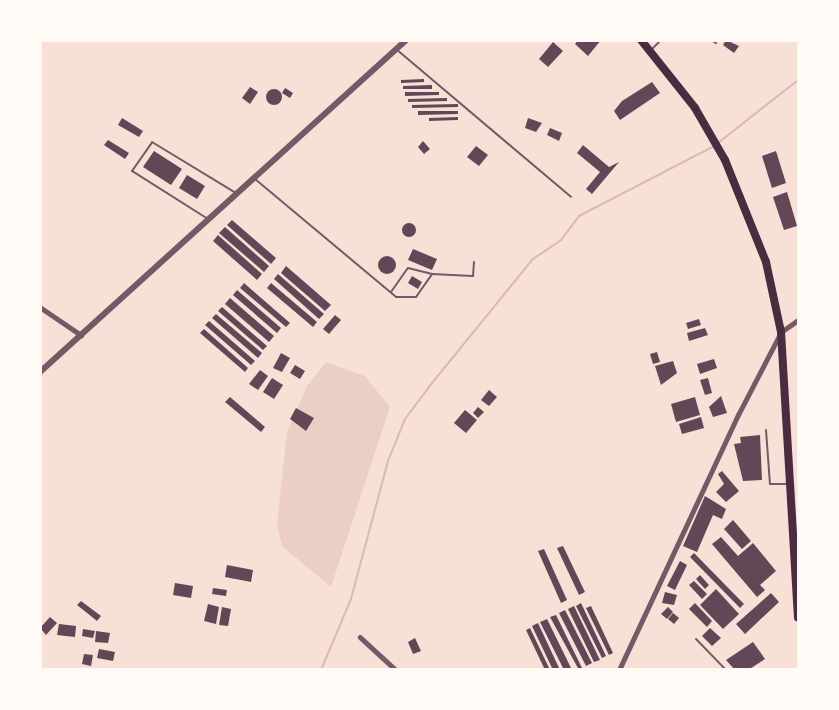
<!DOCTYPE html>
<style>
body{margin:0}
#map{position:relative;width:839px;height:710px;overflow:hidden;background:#f7e1d7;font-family:Signika,sans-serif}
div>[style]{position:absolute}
.green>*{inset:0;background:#ebcfc5}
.stream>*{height:2px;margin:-1px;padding:0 1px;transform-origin:1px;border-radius:1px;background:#dcb8b0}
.building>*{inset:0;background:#644757}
.round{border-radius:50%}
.service>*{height:2px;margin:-1px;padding:0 1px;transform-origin:1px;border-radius:1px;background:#755966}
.minor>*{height:4.5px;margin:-2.25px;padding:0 2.25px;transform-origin:2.25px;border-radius:2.25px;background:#755966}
.tertiary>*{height:6px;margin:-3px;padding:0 3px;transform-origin:3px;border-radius:3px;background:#755966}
.trunk>*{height:8px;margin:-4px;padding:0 4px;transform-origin:4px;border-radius:4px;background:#4a2c40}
span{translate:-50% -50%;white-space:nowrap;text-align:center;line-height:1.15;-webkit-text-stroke:6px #fffaf5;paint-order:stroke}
.frame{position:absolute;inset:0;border:42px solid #fffaf5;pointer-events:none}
</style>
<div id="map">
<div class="green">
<i style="clip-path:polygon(326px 362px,365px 376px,390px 407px,331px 587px,282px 546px,277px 524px,287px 432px,307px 386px)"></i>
</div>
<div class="stream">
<i style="left:718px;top:143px;width:102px;rotate:-38.2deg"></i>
<i style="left:321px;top:670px;width:77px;rotate:-67.1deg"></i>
<i style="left:351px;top:599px;width:143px;rotate:-75deg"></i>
<i style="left:388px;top:461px;width:45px;rotate:-68deg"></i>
<i style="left:405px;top:419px;width:39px;rotate:-53deg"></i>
<i style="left:428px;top:388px;width:166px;rotate:-50.9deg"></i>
<i style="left:533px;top:259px;width:34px;rotate:-34deg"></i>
<i style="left:561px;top:240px;width:30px;rotate:-53deg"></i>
<i style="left:579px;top:216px;width:152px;rotate:-27.4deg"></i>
</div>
<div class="building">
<i style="clip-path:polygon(578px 40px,601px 40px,588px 56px,575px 44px)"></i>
<i style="clip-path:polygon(726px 40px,739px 46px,734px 53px,723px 45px)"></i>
<i style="clip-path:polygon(553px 42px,563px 51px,548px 67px,539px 59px)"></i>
<i style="clip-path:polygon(424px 79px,424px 82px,401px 83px,401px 80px)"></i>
<i style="clip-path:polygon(652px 82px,660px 93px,620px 120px,614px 111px,622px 101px)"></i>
<i style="clip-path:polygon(432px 85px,432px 89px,403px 89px,403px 86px)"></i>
<i style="clip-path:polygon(250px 87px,258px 92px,250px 104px,242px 98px)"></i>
<i style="clip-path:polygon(285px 88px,293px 93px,290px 98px,282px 93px)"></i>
<i class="round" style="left:266px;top:89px;width:16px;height:16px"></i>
<i style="clip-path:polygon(405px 92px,439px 92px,439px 95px,405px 96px)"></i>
<i style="clip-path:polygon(447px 98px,447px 101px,408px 102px,408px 99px)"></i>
<i style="clip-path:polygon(458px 104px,458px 107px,412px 108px,412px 105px)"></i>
<i style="clip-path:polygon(418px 111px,458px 111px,458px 114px,418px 115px)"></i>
<i style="clip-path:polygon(458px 117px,458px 120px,429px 121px,429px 118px)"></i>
<i style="clip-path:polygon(122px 118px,143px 131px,139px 137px,118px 125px)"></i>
<i style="clip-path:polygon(528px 118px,542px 123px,536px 132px,525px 128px)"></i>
<i style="clip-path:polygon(550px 128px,562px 133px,559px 141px,547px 135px)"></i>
<i style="clip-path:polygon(108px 140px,129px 153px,125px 159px,104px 145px)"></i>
<i style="clip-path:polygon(423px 141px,430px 149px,424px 154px,418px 147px)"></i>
<i style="clip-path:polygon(583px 145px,609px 167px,619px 162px,592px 194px,586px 189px,600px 172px,577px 153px)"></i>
<i style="clip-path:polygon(476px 146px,488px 155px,479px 166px,467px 157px)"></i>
<i style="clip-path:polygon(154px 151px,182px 169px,171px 185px,143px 167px)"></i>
<i style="clip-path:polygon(776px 151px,786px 183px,772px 188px,762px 156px)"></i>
<i style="clip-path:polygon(187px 175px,205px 186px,197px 199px,179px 188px)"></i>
<i style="clip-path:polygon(787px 192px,797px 226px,784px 230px,773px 197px)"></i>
<i style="clip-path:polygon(232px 220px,276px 258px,271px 264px,227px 225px)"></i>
<i class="round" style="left:402px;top:223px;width:14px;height:14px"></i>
<i style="clip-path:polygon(225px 227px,269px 266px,264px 272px,219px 233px)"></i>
<i style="clip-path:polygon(218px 235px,262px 274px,257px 280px,213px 241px)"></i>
<i style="clip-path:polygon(413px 249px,437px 259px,432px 270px,408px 260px)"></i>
<i class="round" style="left:378px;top:256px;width:18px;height:18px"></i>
<i style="clip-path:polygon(286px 266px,331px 305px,325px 311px,281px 273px)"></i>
<i style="clip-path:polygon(278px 274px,324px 314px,319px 319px,274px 279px)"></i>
<i style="clip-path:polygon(412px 276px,422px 282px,418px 289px,408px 283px)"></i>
<i style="clip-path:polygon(244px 283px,290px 323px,286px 327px,240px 288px)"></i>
<i style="clip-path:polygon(271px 283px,317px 322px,313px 327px,267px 288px)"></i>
<i style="clip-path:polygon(237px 290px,281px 328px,277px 333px,233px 295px)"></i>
<i style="clip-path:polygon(230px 298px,274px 336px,269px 342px,225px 304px)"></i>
<i style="clip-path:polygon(222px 307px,267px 346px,263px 350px,218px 311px)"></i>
<i style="clip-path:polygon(216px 314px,262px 353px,258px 358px,212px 318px)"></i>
<i style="clip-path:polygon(335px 315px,341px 320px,329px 334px,323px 329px)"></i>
<i style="clip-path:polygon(699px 319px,701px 325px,688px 329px,686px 323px)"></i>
<i style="clip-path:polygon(209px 321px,255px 361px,251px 365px,205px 325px)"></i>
<i style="clip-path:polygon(705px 328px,708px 335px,689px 341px,687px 333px)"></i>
<i style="clip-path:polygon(204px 329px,248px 368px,245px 372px,200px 333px)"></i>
<i style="clip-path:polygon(657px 352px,660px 362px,653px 364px,650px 354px)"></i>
<i style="clip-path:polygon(281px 353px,290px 358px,282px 372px,273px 368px)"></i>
<i style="clip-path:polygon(714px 359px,717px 368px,700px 374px,697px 364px)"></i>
<i style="clip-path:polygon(673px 361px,677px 373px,661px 385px,655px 366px)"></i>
<i style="clip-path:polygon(295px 365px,305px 371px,300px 379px,290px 373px)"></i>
<i style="clip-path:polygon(260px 370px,268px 376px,258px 390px,249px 384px)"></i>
<i style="clip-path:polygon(272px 378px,283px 385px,274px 399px,263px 392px)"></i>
<i style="clip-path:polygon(708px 378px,712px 393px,705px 395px,700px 380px)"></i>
<i style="clip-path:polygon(489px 390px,497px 397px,489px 406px,481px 400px)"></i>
<i style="clip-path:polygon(721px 396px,727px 413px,713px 417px,709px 407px)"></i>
<i style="clip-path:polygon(230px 397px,265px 427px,261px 432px,225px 402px)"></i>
<i style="clip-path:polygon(695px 397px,700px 415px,676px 422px,671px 404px)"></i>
<i style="clip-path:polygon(478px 407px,484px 412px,478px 418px,473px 413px)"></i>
<i style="clip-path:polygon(296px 408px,314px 418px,306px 431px,290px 419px)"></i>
<i style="clip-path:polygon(465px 410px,477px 420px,466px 433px,454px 423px)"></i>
<i style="clip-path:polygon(701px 417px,704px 428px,682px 434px,679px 424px)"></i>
<i style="clip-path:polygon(760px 435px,762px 480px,743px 481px,734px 444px,741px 443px,740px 437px)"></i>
<i style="clip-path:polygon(722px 471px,739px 491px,726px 502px,716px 492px,724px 484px,718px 474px)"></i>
<i style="clip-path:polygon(705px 496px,726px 509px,722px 519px,713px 515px,697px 552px,683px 546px)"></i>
<i style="clip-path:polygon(733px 520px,751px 541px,742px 549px,724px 529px)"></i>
<i style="clip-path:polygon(721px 537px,738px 556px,753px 543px,776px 571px,760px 585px,765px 590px,757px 597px,712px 544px)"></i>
<i style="clip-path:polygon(563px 546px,585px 592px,579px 595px,557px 548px)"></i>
<i style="clip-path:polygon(544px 549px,567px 600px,561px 603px,538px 551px)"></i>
<i style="clip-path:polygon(694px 553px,744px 604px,740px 608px,690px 557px)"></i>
<i style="clip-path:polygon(680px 561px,687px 565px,675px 590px,667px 586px)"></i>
<i style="clip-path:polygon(227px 565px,253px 570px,251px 582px,225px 577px)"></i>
<i style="clip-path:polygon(700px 575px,709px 585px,705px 589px,696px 579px)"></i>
<i style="clip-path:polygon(694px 581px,707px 594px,702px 599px,689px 585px)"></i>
<i style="clip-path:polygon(175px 583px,193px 586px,191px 598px,173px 595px)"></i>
<i style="clip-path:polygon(213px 588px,227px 590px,226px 596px,212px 594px)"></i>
<i style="clip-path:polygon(716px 589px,739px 614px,723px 629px,700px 605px)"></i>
<i style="clip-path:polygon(665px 592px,677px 595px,674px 605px,662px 603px)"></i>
<i style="clip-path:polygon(771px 593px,779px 602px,745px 634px,736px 624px)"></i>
<i style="clip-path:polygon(81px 601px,101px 616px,97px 621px,77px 605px)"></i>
<i style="clip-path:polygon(581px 603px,606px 656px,602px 658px,576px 606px)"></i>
<i style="clip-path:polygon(695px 603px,712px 621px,707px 627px,689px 609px)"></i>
<i style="clip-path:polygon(208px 604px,219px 607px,216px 624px,204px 621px)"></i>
<i style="clip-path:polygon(574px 606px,600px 660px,594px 662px,568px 609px)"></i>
<i style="clip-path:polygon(591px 606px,613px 653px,609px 655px,586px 608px)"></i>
<i style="clip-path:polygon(222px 607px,231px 609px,228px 626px,219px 625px)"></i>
<i style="clip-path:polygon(668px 607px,673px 612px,667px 619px,661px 614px)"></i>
<i style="clip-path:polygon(565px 610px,592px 663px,586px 666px,559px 613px)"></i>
<i style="clip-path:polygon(673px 613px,679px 618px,674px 624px,668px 619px)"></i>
<i style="clip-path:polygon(556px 615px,582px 668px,579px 670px,550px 617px)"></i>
<i style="clip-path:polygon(50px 617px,57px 623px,46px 635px,40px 628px)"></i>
<i style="clip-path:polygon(547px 619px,572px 670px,564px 670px,540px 622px)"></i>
<i style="clip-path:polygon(538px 623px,560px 670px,553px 670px,532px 626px)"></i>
<i style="clip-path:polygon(59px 624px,76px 626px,75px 637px,57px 635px)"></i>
<i style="clip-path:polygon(530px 628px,550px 670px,545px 670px,526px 630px)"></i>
<i style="clip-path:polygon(710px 628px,721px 638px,712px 646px,702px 636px)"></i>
<i style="clip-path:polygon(83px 629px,95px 631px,93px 638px,82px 636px)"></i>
<i style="clip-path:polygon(96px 631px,110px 633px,108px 643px,95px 642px)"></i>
<i style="clip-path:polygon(415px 638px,421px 651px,413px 654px,408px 642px)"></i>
<i style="clip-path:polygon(753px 642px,765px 659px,748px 670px,735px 670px,726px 660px)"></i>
<i style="clip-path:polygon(99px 649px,115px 652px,113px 661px,97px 658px)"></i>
<i style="clip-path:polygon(84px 654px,93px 655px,91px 666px,82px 664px)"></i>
</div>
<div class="service">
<i style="left:711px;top:40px;width:6px;rotate:31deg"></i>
<i style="left:396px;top:49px;width:229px;rotate:40.2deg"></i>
<i style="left:651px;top:50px;width:14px;rotate:-45deg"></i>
<i style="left:255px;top:179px;width:184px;rotate:39.9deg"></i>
<i style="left:396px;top:297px;width:20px"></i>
<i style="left:416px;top:297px;width:28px;rotate:-55deg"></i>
<i style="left:432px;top:274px;width:41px;rotate:2.8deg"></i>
<i style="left:473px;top:276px;width:14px;rotate:-86deg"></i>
<i style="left:208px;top:219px;width:90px;rotate:-147.7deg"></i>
<i style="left:132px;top:171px;width:35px;rotate:-55deg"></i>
<i style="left:152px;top:142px;width:98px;rotate:31.3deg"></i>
<i style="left:391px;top:292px;width:29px;rotate:-55deg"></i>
<i style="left:408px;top:268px;width:25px;rotate:14deg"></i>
<i style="left:766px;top:430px;width:54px;rotate:85.8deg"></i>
<i style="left:770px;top:484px;width:17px"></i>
<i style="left:696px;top:639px;width:43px;rotate:45.9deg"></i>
</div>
<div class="minor">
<i style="left:40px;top:307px;width:50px;rotate:34.3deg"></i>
<i style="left:360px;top:637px;width:49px;rotate:42.5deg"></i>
<i style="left:619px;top:670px;width:281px;rotate:-65deg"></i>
<i style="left:738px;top:415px;width:93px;rotate:-62.6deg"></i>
<i style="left:781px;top:332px;width:21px;rotate:-35deg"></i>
</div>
<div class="tertiary">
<i style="left:40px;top:372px;width:494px;rotate:-42.2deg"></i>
</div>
<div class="trunk">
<i style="left:641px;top:40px;width:87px;rotate:51.5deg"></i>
<i style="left:695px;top:108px;width:60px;rotate:60deg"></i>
<i style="left:725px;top:160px;width:110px;rotate:68.1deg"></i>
<i style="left:766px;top:262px;width:72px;rotate:77.9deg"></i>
<i style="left:781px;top:332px;width:286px;rotate:86.6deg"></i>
</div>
<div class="frame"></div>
</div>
